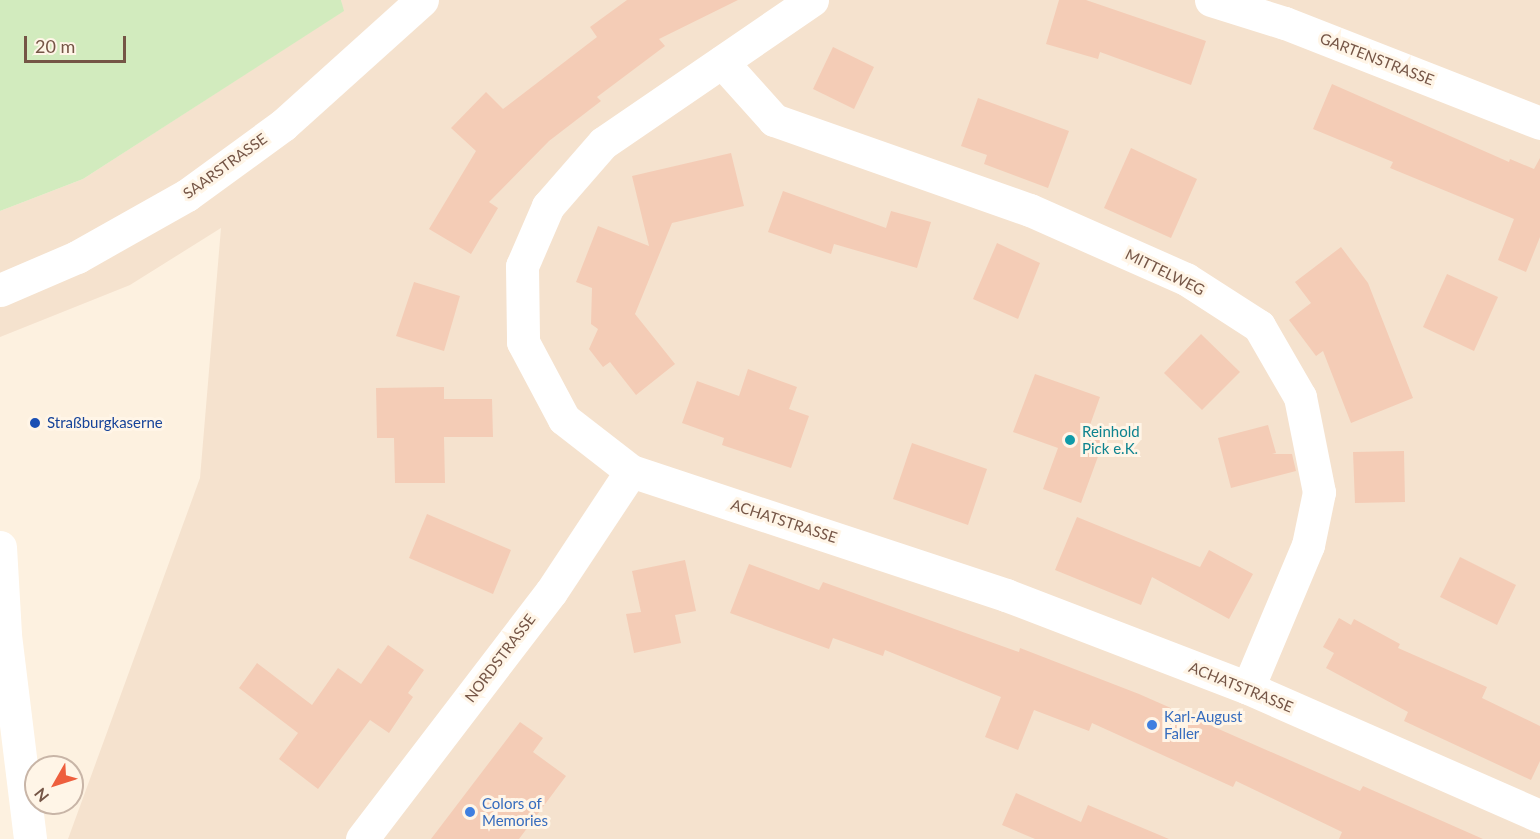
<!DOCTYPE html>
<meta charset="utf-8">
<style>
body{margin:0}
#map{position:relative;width:1540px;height:839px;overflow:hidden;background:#fdf1e0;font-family:Lato,sans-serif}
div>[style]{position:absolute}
.residential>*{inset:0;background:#f5e2ce}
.green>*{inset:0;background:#d2ebbe}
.building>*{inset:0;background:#f4ccb6}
.minor>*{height:33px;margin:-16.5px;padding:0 16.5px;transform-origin:16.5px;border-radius:16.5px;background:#fff}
.dots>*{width:16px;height:16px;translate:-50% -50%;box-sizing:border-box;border:3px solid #fff5e7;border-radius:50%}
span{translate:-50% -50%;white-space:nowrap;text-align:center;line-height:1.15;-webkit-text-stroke:6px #fff5e7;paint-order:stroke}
.street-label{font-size:15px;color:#755546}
.transit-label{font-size:15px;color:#164399}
.left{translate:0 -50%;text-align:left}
.culture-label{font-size:15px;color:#0d838f}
.shop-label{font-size:15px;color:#366cbe}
.north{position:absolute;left:24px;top:755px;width:60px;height:60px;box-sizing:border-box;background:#fff5e7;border:2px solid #c8b5a7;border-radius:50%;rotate:231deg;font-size:16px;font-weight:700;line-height:24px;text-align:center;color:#755546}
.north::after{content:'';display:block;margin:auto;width:21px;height:27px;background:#ee5f3e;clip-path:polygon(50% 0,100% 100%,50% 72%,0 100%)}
.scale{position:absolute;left:24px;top:36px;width:102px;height:27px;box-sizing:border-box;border:3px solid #755546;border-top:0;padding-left:8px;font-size:18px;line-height:21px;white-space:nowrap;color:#755546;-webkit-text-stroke:4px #fff5e7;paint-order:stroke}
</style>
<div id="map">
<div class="residential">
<i style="clip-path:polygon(341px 0,1540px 0,1540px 839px,68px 839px,200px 478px,221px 228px,130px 285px,0 337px,0 211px,83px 179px,343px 11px)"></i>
</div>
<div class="green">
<i style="clip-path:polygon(0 0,341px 0,344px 11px,83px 179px,0 211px)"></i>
</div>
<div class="building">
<i style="clip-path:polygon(627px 0,738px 0,659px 39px,665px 46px,597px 97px,601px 101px,549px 141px,489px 202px,498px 208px,471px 254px,429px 229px,476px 151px,451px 128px,486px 92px,503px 109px,597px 37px,590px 27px)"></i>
<i style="clip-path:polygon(1059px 0,1086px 0,1206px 41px,1191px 85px,1100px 52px,1098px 59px,1046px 44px)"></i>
<i style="clip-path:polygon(833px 47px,874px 67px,854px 109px,813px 89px)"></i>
<i style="clip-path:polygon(1332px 84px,1509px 162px,1510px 159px,1534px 169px,1540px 158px,1540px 237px,1526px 272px,1498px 260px,1514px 219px,1390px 168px,1393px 162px,1313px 129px)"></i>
<i style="clip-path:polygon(978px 98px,1069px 131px,1048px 188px,984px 164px,987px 155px,961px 146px)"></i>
<i style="clip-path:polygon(1131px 148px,1197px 179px,1171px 238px,1104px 208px)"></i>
<i style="clip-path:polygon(731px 153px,744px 206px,672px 223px,635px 314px,675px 364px,636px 395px,610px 362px,603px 367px,589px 349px,598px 329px,591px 324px,592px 288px,576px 282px,598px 226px,649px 246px,632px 176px)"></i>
<i style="clip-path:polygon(783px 191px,886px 228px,891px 211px,931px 222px,917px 268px,834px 244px,831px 254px,768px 232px)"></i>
<i style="clip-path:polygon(997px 243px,1040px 263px,1018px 319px,973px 299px)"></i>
<i style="clip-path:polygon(1341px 247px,1368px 283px,1413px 398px,1351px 423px,1323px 351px,1316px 356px,1289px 320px,1311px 303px,1295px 282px)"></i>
<i style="clip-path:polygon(1447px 274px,1498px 297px,1474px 351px,1423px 327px)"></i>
<i style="clip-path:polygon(414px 282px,460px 296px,444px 351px,396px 336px)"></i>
<i style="clip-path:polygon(1201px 334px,1240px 372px,1202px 410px,1164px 373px)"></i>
<i style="clip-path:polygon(748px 369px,797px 387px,789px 409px,809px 416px,791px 468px,722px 445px,724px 438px,682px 423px,697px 381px,739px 396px)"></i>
<i style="clip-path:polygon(1035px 374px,1100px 397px,1090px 425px,1107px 432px,1081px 503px,1043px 489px,1058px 448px,1013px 432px)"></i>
<i style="clip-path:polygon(444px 387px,444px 399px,492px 399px,493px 437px,444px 437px,445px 483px,395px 483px,394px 438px,377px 438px,376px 388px)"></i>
<i style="clip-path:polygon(1268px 425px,1276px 453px,1272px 454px,1292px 454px,1296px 471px,1231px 488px,1218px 438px)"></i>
<i style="clip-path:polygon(912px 443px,987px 469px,968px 525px,893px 499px)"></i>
<i style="clip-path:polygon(1404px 451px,1405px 502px,1355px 503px,1353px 452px)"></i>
<i style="clip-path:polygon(427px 514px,511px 550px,493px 594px,409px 558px)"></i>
<i style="clip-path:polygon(1077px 517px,1200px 567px,1209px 550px,1253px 574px,1229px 619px,1152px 577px,1141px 605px,1055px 570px)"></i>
<i style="clip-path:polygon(1460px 557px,1516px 585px,1497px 625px,1440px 597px)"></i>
<i style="clip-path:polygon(685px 560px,696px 611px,675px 615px,681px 643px,634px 653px,626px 614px,641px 612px,632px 571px)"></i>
<i style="clip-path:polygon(749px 564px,819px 590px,823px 582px,1019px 652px,1020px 648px,1139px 694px,1360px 791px,1363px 786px,1483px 839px,1339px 839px,1342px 832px,1236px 781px,1233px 787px,1092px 723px,1089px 731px,1034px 710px,1018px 750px,985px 737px,1001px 697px,885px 650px,883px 656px,833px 638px,829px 649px,730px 613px)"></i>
<i style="clip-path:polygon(1339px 618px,1351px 625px,1354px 619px,1400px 644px,1398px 648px,1487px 687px,1482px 698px,1540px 726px,1540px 761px,1531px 780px,1404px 721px,1408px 712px,1326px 668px,1334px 653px,1323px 647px)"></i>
<i style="clip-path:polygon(388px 645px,424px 670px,408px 693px,413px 697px,389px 733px,370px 720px,318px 789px,279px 759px,298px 733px,239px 688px,257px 663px,312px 705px,338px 668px,361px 684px)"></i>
<i style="clip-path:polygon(520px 722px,543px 738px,533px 752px,566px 776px,519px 839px,431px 839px)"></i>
<i style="clip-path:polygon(1016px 793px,1081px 822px,1088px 805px,1169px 839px,1035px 839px,1002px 825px)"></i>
</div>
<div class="minor">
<i style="left:812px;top:0;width:253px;rotate:145.6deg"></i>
<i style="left:603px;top:143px;width:84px;rotate:131.1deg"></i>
<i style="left:548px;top:206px;width:65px;rotate:113.4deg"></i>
<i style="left:522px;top:266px;width:76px;rotate:89.2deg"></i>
<i style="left:523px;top:342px;width:87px;rotate:62deg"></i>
<i style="left:564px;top:419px;width:85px;rotate:37.8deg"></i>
<i style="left:631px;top:471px;width:395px;rotate:18.3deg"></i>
<i style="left:1006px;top:595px;width:259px;rotate:21deg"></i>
<i style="left:1248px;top:688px;width:319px;rotate:23.7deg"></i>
<i style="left:1211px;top:0;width:77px;rotate:17.3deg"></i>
<i style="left:1285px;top:23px;width:274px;rotate:21.4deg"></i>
<i style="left:722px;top:62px;width:78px;rotate:48.1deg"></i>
<i style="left:774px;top:120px;width:271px;rotate:19.4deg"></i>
<i style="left:1030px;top:210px;width:171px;rotate:23.9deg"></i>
<i style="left:1186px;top:279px;width:87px;rotate:32.8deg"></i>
<i style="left:1259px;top:326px;width:82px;rotate:60deg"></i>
<i style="left:1300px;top:397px;width:97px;rotate:78.7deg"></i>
<i style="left:1319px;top:492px;width:54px;rotate:101.7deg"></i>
<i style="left:1308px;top:545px;width:155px;rotate:112.8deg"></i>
<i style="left:0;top:290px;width:84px;rotate:-23.2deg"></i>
<i style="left:77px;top:257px;width:126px;rotate:-29.4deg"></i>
<i style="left:187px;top:195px;width:119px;rotate:-36.1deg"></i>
<i style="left:283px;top:125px;width:187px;rotate:-42deg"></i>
<i style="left:0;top:547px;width:88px;rotate:86.7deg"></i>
<i style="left:5px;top:635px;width:206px;rotate:83deg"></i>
<i style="left:362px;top:839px;width:311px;rotate:-52.6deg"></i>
<i style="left:551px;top:592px;width:145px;rotate:-56.5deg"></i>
</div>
<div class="dots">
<i style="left:35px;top:423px;background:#1a4fb4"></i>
<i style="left:1070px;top:440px;background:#0f9aa8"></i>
<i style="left:1152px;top:725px;background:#3f7fe0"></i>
<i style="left:470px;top:812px;background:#3f7fe0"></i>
</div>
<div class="street-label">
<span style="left:1377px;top:59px;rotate:21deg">GARTENSTRASSE</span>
<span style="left:225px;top:166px;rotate:-36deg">SAARSTRASSE</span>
<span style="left:1165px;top:272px;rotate:26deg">MITTELWEG</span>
<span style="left:784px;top:521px;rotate:18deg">ACHATSTRASSE</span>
<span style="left:500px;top:658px;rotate:-53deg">NORDSTRASSE</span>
<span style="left:1241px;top:687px;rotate:22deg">ACHATSTRASSE</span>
</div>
<div class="transit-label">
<span class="left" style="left:47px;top:423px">Straßburgkaserne</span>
</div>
<div class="culture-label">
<span class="left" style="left:1082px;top:440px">Reinhold<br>Pick e.K.</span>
</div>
<div class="shop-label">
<span class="left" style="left:1164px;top:725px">Karl-August<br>Faller</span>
<span class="left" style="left:482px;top:812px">Colors of<br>Memories</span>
</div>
<div class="north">N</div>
<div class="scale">20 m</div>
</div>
